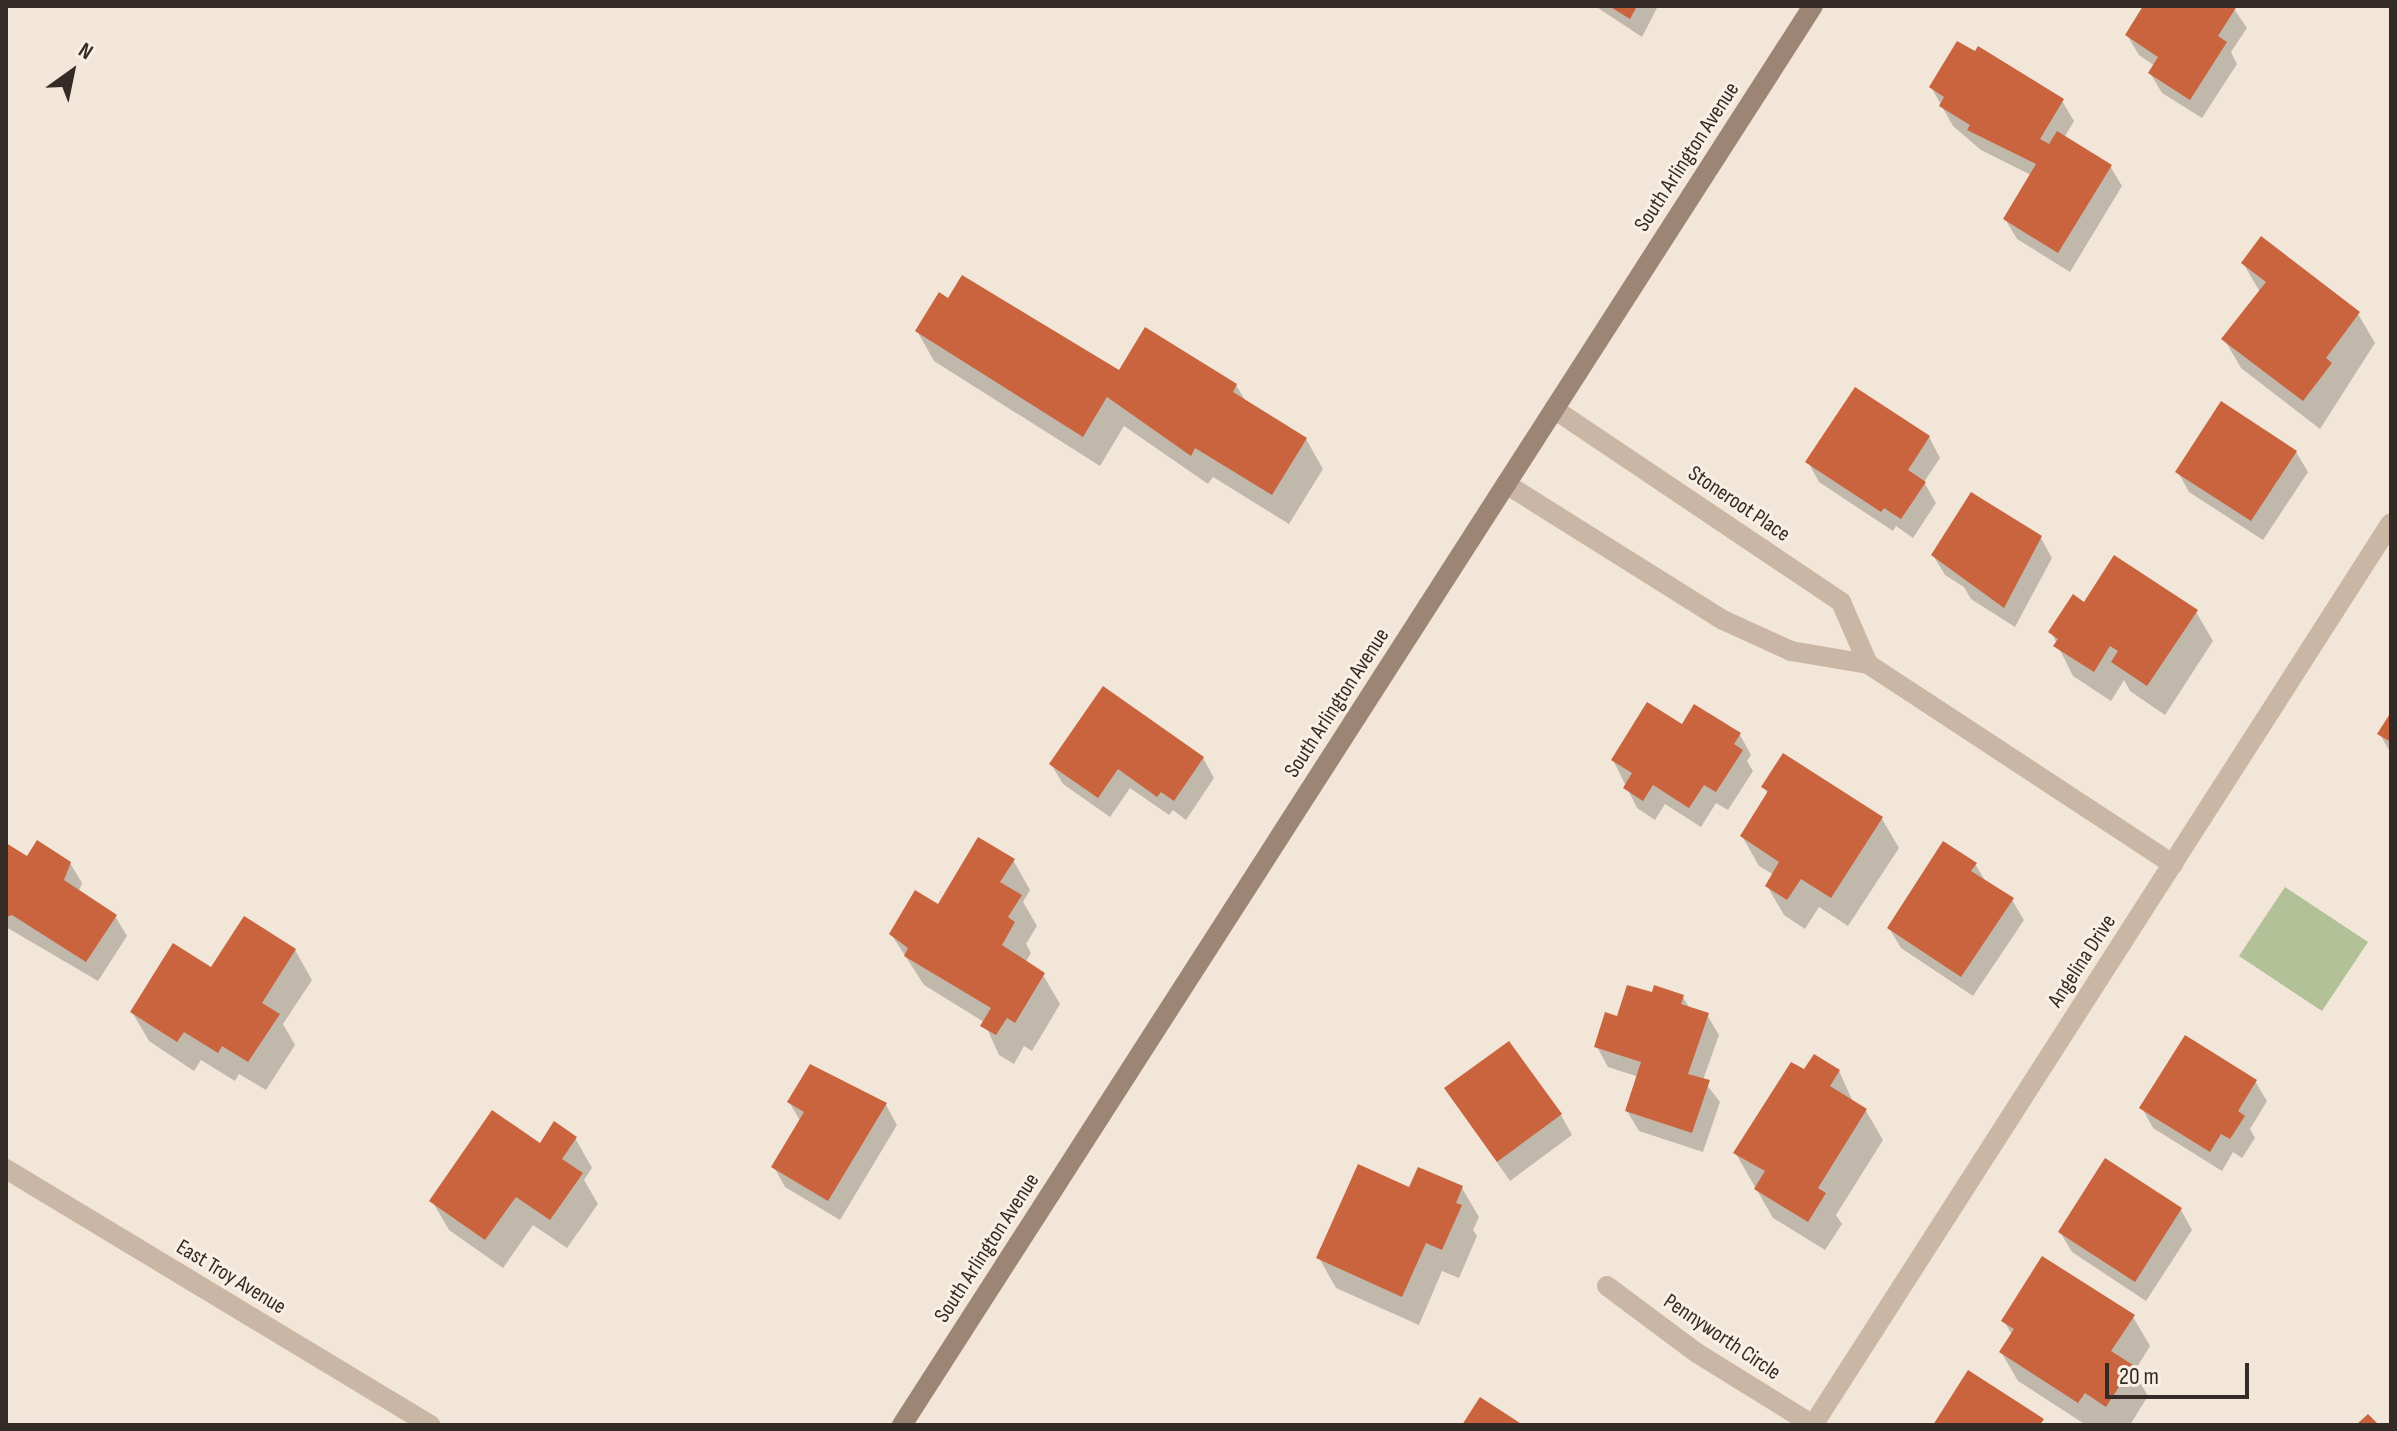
<!DOCTYPE html>
<style>
body{margin:0}
#map{position:relative;width:2397px;height:1431px;overflow:hidden;background:#f2e6d8;font-family:"Sofia Sans Condensed",sans-serif}
div>[style]{position:absolute}
.green>*{inset:0;background:#b2c198}
.shadow>*{inset:0;background:#0003}
.building>*{inset:0;background:#c9643f}
.minor>*{height:20px;margin:-10px;padding:0 10px;transform-origin:10px;border-radius:10px;background:#cab6a4}
.tertiary>*{height:20px;margin:-10px;padding:0 10px;transform-origin:10px;border-radius:10px;background:#cab6a4}
.secondary>*{height:20px;margin:-10px;padding:0 10px;transform-origin:10px;border-radius:10px;background:#9d8576}
span{translate:-50% -50%;white-space:nowrap;text-align:center;line-height:1.15;-webkit-text-stroke:6px #f9f0e5;paint-order:stroke}
.street-label{font-size:22px;color:#352b26}
.frame{position:absolute;inset:0;border:8px solid #352b26;pointer-events:none}
.north{position:absolute;left:32px;top:32px;width:80px;height:80px;-webkit-text-stroke:6px #f9f0e5;paint-order:stroke;rotate:33deg;font-size:22px;font-weight:700;line-height:32px;text-align:center;color:#352b26}
.north::after{content:'';display:block;margin:auto;width:28px;height:36px;background:#352b26;clip-path:polygon(50% 0,100% 100%,50% 72%,0 100%)}
.scale{position:absolute;left:2105px;top:1363px;width:144px;height:36px;box-sizing:border-box;border:4px solid #352b26;border-top:0;padding-left:10px;font-size:24px;line-height:28px;white-space:nowrap;color:#352b26;-webkit-text-stroke:6px #f9f0e5;paint-order:stroke}
</style>
<div id="map">
<div class="green">
<i style="clip-path:polygon(2285px 887px,2368px 942px,2322px 1011px,2239px 956px)"></i>
</div>
<div class="shadow">
<i style="clip-path:polygon(1595px 6px,1658px 6px,1642px 37px)"></i>
<i style="clip-path:polygon(2146px 6px,2232px 6px,2247px 28px,2231px 52px,2237px 64px,2202px 118px,2162px 93px,2150px 73px,2155px 66px,2139px 55px,2127px 35px)"></i>
<i style="clip-path:polygon(1931px 87px,2062px 101px,2074px 121px,2064px 138px,2110px 166px,2122px 186px,2070px 272px,2017px 239px,2005px 219px,2031px 175px,1981px 150px,1953px 126px)"></i>
<i style="clip-path:polygon(2243px 263px,2358px 314px,2375px 343px,2320px 429px,2241px 368px,2224px 339px,2260px 292px)"></i>
<i style="clip-path:polygon(948px 301px,1119px 373px,1236px 385px,1246px 402px,1306px 439px,1323px 469px,1289px 524px,1213px 477px,1208px 484px,1124px 426px,1100px 466px,934px 361px,917px 331px)"></i>
<i style="clip-path:polygon(1929px 437px,1940px 458px,1924px 482px,1936px 503px,1913px 538px,1896px 526px,1893px 531px,1819px 482px,1808px 462px)"></i>
<i style="clip-path:polygon(2296px 452px,2308px 472px,2263px 540px,2189px 492px,2178px 472px)"></i>
<i style="clip-path:polygon(2041px 538px,2052px 558px,2015px 627px,1971px 599px,1964px 587px,1945px 575px,1933px 555px)"></i>
<i style="clip-path:polygon(2084px 605px,2196px 612px,2213px 641px,2165px 715px,2130px 691px,2124px 680px,2111px 701px,2073px 676px,2051px 632px)"></i>
<i style="clip-path:polygon(2391px 718px,2391px 754px,2380px 734px)"></i>
<i style="clip-path:polygon(1683px 726px,1740px 735px,1751px 755px,1747px 761px,1753px 771px,1728px 810px,1716px 803px,1701px 827px,1665px 804px,1655px 820px,1637px 808px,1613px 760px)"></i>
<i style="clip-path:polygon(1203px 758px,1214px 778px,1186px 820px,1173px 810px,1169px 815px,1130px 788px,1110px 817px,1063px 784px,1051px 764px)"></i>
<i style="clip-path:polygon(1764px 787px,1882px 819px,1899px 848px,1848px 926px,1819px 907px,1805px 929px,1784px 915px,1767px 886px,1774px 875px,1759px 866px,1742px 836px,1768px 795px)"></i>
<i style="clip-path:polygon(6px 845px,28px 858px,70px 863px,82px 883px,79px 891px,115px 916px,127px 936px,98px 981px,6px 927px)"></i>
<i style="clip-path:polygon(1013px 860px,1030px 890px,1023px 902px,1037px 926px,1026px 944px,1031px 953px,1025px 963px,1043px 975px,1060px 1004px,1032px 1051px,1024px 1046px,1014px 1064px,999px 1055px,984px 1022px,924px 985px,891px 934px)"></i>
<i style="clip-path:polygon(1975px 864px,1986px 882px,2012px 900px,2024px 920px,1973px 996px,1901px 948px,1889px 928px)"></i>
<i style="clip-path:polygon(295px 950px,312px 980px,283px 1024px,295px 1045px,266px 1090px,239px 1074px,235px 1081px,201px 1060px,194px 1071px,149px 1041px,132px 1012px,211px 970px)"></i>
<i style="clip-path:polygon(1653px 995px,1683px 997px,1690px 1009px,1707px 1015px,1719px 1035px,1703px 1080px,1720px 1102px,1703px 1152px,1639px 1131px,1627px 1111px,1639px 1077px,1608px 1067px,1597px 1047px,1618px 1019px)"></i>
<i style="clip-path:polygon(1839px 1071px,1854px 1104px,1866px 1111px,1883px 1140px,1836px 1215px,1842px 1224px,1825px 1250px,1773px 1218px,1736px 1154px,1805px 1072px)"></i>
<i style="clip-path:polygon(2255px 1081px,2267px 1101px,2250px 1129px,2255px 1138px,2242px 1158px,2233px 1152px,2222px 1171px,2153px 1128px,2142px 1108px)"></i>
<i style="clip-path:polygon(1446px 1089px,1561px 1115px,1572px 1135px,1510px 1181px)"></i>
<i style="clip-path:polygon(789px 1102px,886px 1105px,897px 1125px,840px 1220px,785px 1187px,774px 1167px,801px 1122px)"></i>
<i style="clip-path:polygon(575px 1138px,592px 1168px,584px 1180px,598px 1204px,567px 1248px,533px 1225px,503px 1268px,449px 1230px,432px 1201px,540px 1146px)"></i>
<i style="clip-path:polygon(1462px 1188px,1479px 1217px,1473px 1230px,1477px 1236px,1459px 1278px,1442px 1271px,1419px 1325px,1336px 1288px,1319px 1258px)"></i>
<i style="clip-path:polygon(2181px 1210px,2192px 1230px,2146px 1301px,2072px 1252px,2060px 1232px)"></i>
<i style="clip-path:polygon(2133px 1317px,2150px 1346px,2134px 1372px,2148px 1396px,2130px 1425px,2086px 1425px,2018px 1381px,2001px 1352px,2012px 1335px,2004px 1321px)"></i>
</div>
<div class="building">
<i style="clip-path:polygon(1609px 6px,1637px 6px,1630px 19px)"></i>
<i style="clip-path:polygon(2143px 6px,2237px 6px,2218px 36px,2227px 42px,2190px 100px,2148px 73px,2158px 57px,2125px 35px)"></i>
<i style="clip-path:polygon(1957px 41px,1975px 51px,1978px 46px,2064px 99px,2040px 139px,2049px 144px,2057px 131px,2112px 165px,2058px 253px,2003px 219px,2036px 164px,1967px 130px,1970px 125px,1939px 106px,1944px 97px,1929px 87px)"></i>
<i style="clip-path:polygon(2261px 236px,2360px 312px,2326px 358px,2332px 363px,2303px 401px,2221px 339px,2266px 282px,2241px 263px)"></i>
<i style="clip-path:polygon(962px 275px,1119px 370px,1145px 327px,1237px 384px,1233px 392px,1307px 438px,1272px 495px,1195px 448px,1191px 456px,1107px 397px,1083px 437px,915px 331px,939px 292px,948px 298px)"></i>
<i style="clip-path:polygon(1855px 387px,1930px 436px,1908px 470px,1926px 482px,1901px 519px,1884px 508px,1881px 512px,1805px 462px)"></i>
<i style="clip-path:polygon(2221px 401px,2297px 451px,2251px 521px,2175px 472px)"></i>
<i style="clip-path:polygon(1971px 492px,2042px 536px,2004px 608px,1931px 555px)"></i>
<i style="clip-path:polygon(2114px 555px,2198px 610px,2147px 686px,2111px 662px,2118px 651px,2110px 646px,2094px 672px,2053px 646px,2058px 639px,2048px 632px,2073px 594px,2084px 602px)"></i>
<i style="clip-path:polygon(1103px 686px,1204px 757px,1174px 801px,1161px 792px,1157px 797px,1118px 769px,1098px 798px,1049px 764px)"></i>
<i style="clip-path:polygon(1647px 702px,1682px 724px,1694px 704px,1741px 733px,1734px 744px,1743px 750px,1716px 792px,1704px 785px,1689px 808px,1653px 785px,1643px 801px,1623px 788px,1632px 773px,1611px 760px)"></i>
<i style="clip-path:polygon(2391px 712px,2391px 742px,2377px 734px)"></i>
<i style="clip-path:polygon(1783px 753px,1883px 817px,1831px 898px,1801px 879px,1787px 900px,1765px 886px,1779px 862px,1740px 836px,1768px 791px,1761px 787px)"></i>
<i style="clip-path:polygon(978px 837px,1015px 859px,1000px 882px,1022px 895px,1008px 917px,1015px 922px,1002px 945px,1045px 973px,1015px 1023px,1007px 1018px,996px 1035px,980px 1026px,991px 1008px,904px 956px,908px 948px,889px 934px,915px 890px,938px 904px)"></i>
<i style="clip-path:polygon(37px 840px,71px 862px,64px 880px,117px 915px,86px 962px,12px 915px,6px 917px,6px 843px,27px 856px)"></i>
<i style="clip-path:polygon(1943px 841px,1977px 863px,1971px 871px,2014px 898px,1961px 977px,1887px 928px)"></i>
<i style="clip-path:polygon(244px 916px,296px 949px,262px 1003px,280px 1014px,248px 1062px,222px 1046px,218px 1053px,184px 1032px,177px 1042px,130px 1012px,173px 943px,211px 967px)"></i>
<i style="clip-path:polygon(1627px 985px,1652px 992px,1654px 985px,1684px 995px,1681px 1004px,1709px 1013px,1688px 1074px,1710px 1080px,1692px 1133px,1625px 1111px,1641px 1062px,1594px 1047px,1605px 1012px,1617px 1016px)"></i>
<i style="clip-path:polygon(2185px 1035px,2257px 1080px,2238px 1111px,2245px 1116px,2230px 1139px,2221px 1134px,2210px 1152px,2139px 1108px)"></i>
<i style="clip-path:polygon(1509px 1041px,1562px 1114px,1497px 1162px,1444px 1088px)"></i>
<i style="clip-path:polygon(1814px 1054px,1840px 1070px,1830px 1086px,1867px 1109px,1818px 1188px,1826px 1193px,1808px 1222px,1754px 1189px,1765px 1171px,1733px 1153px,1791px 1062px,1804px 1069px)"></i>
<i style="clip-path:polygon(810px 1064px,887px 1103px,828px 1201px,771px 1167px,804px 1112px,787px 1102px)"></i>
<i style="clip-path:polygon(492px 1110px,540px 1143px,554px 1121px,577px 1137px,562px 1159px,583px 1173px,550px 1220px,516px 1197px,485px 1240px,429px 1201px)"></i>
<i style="clip-path:polygon(2105px 1158px,2182px 1208px,2135px 1282px,2058px 1232px)"></i>
<i style="clip-path:polygon(1358px 1164px,1409px 1187px,1418px 1167px,1463px 1186px,1456px 1203px,1462px 1205px,1442px 1250px,1426px 1243px,1402px 1297px,1316px 1258px)"></i>
<i style="clip-path:polygon(2042px 1256px,2135px 1315px,2111px 1351px,2133px 1365px,2106px 1407px,2085px 1393px,2078px 1403px,1999px 1352px,2014px 1329px,2001px 1321px)"></i>
<i style="clip-path:polygon(1968px 1370px,2044px 1419px,2040px 1425px,1933px 1425px)"></i>
<i style="clip-path:polygon(1480px 1397px,1523px 1425px,1462px 1425px)"></i>
<i style="clip-path:polygon(2368px 1414px,2379px 1425px,2356px 1425px)"></i>
</div>
<div class="minor">
<i style="left:1554px;top:409px;width:346px;rotate:33.9deg"></i>
<i style="left:1841px;top:602px;width:68px;rotate:66.5deg"></i>
<i style="left:1506px;top:484px;width:256px;rotate:32.1deg"></i>
<i style="left:1723px;top:620px;width:75px;rotate:24.5deg"></i>
<i style="left:1791px;top:651px;width:78px;rotate:9.6deg"></i>
<i style="left:1868px;top:664px;width:365px;rotate:33.3deg"></i>
<i style="left:1607px;top:1286px;width:112px;rotate:36.7deg"></i>
<i style="left:1697px;top:1353px;width:137px;rotate:31.8deg"></i>
<i style="left:1813px;top:1425px;width:1071px;rotate:-57.35deg"></i>
</div>
<div class="tertiary">
<i style="left:6px;top:1169px;width:496px;rotate:31.1deg"></i>
</div>
<div class="secondary">
<i style="left:902px;top:1425px;width:1686px;rotate:-57.3deg"></i>
</div>
<div class="street-label">
<span style="left:1687px;top:157px;rotate:-57deg">South Arlington Avenue</span>
<span style="left:1739px;top:504px;rotate:34deg">Stoneroot Place</span>
<span style="left:1337px;top:703px;rotate:-57deg">South Arlington Avenue</span>
<span style="left:2082px;top:961px;rotate:-57deg">Angelina Drive</span>
<span style="left:987px;top:1248px;rotate:-57deg">South Arlington Avenue</span>
<span style="left:231px;top:1277px;rotate:31deg">East Troy Avenue</span>
<span style="left:1722px;top:1337px;rotate:34deg">Pennyworth Circle</span>
</div>
<div class="frame"></div>
<div class="north">N</div>
<div class="scale">20 m</div>
</div>
